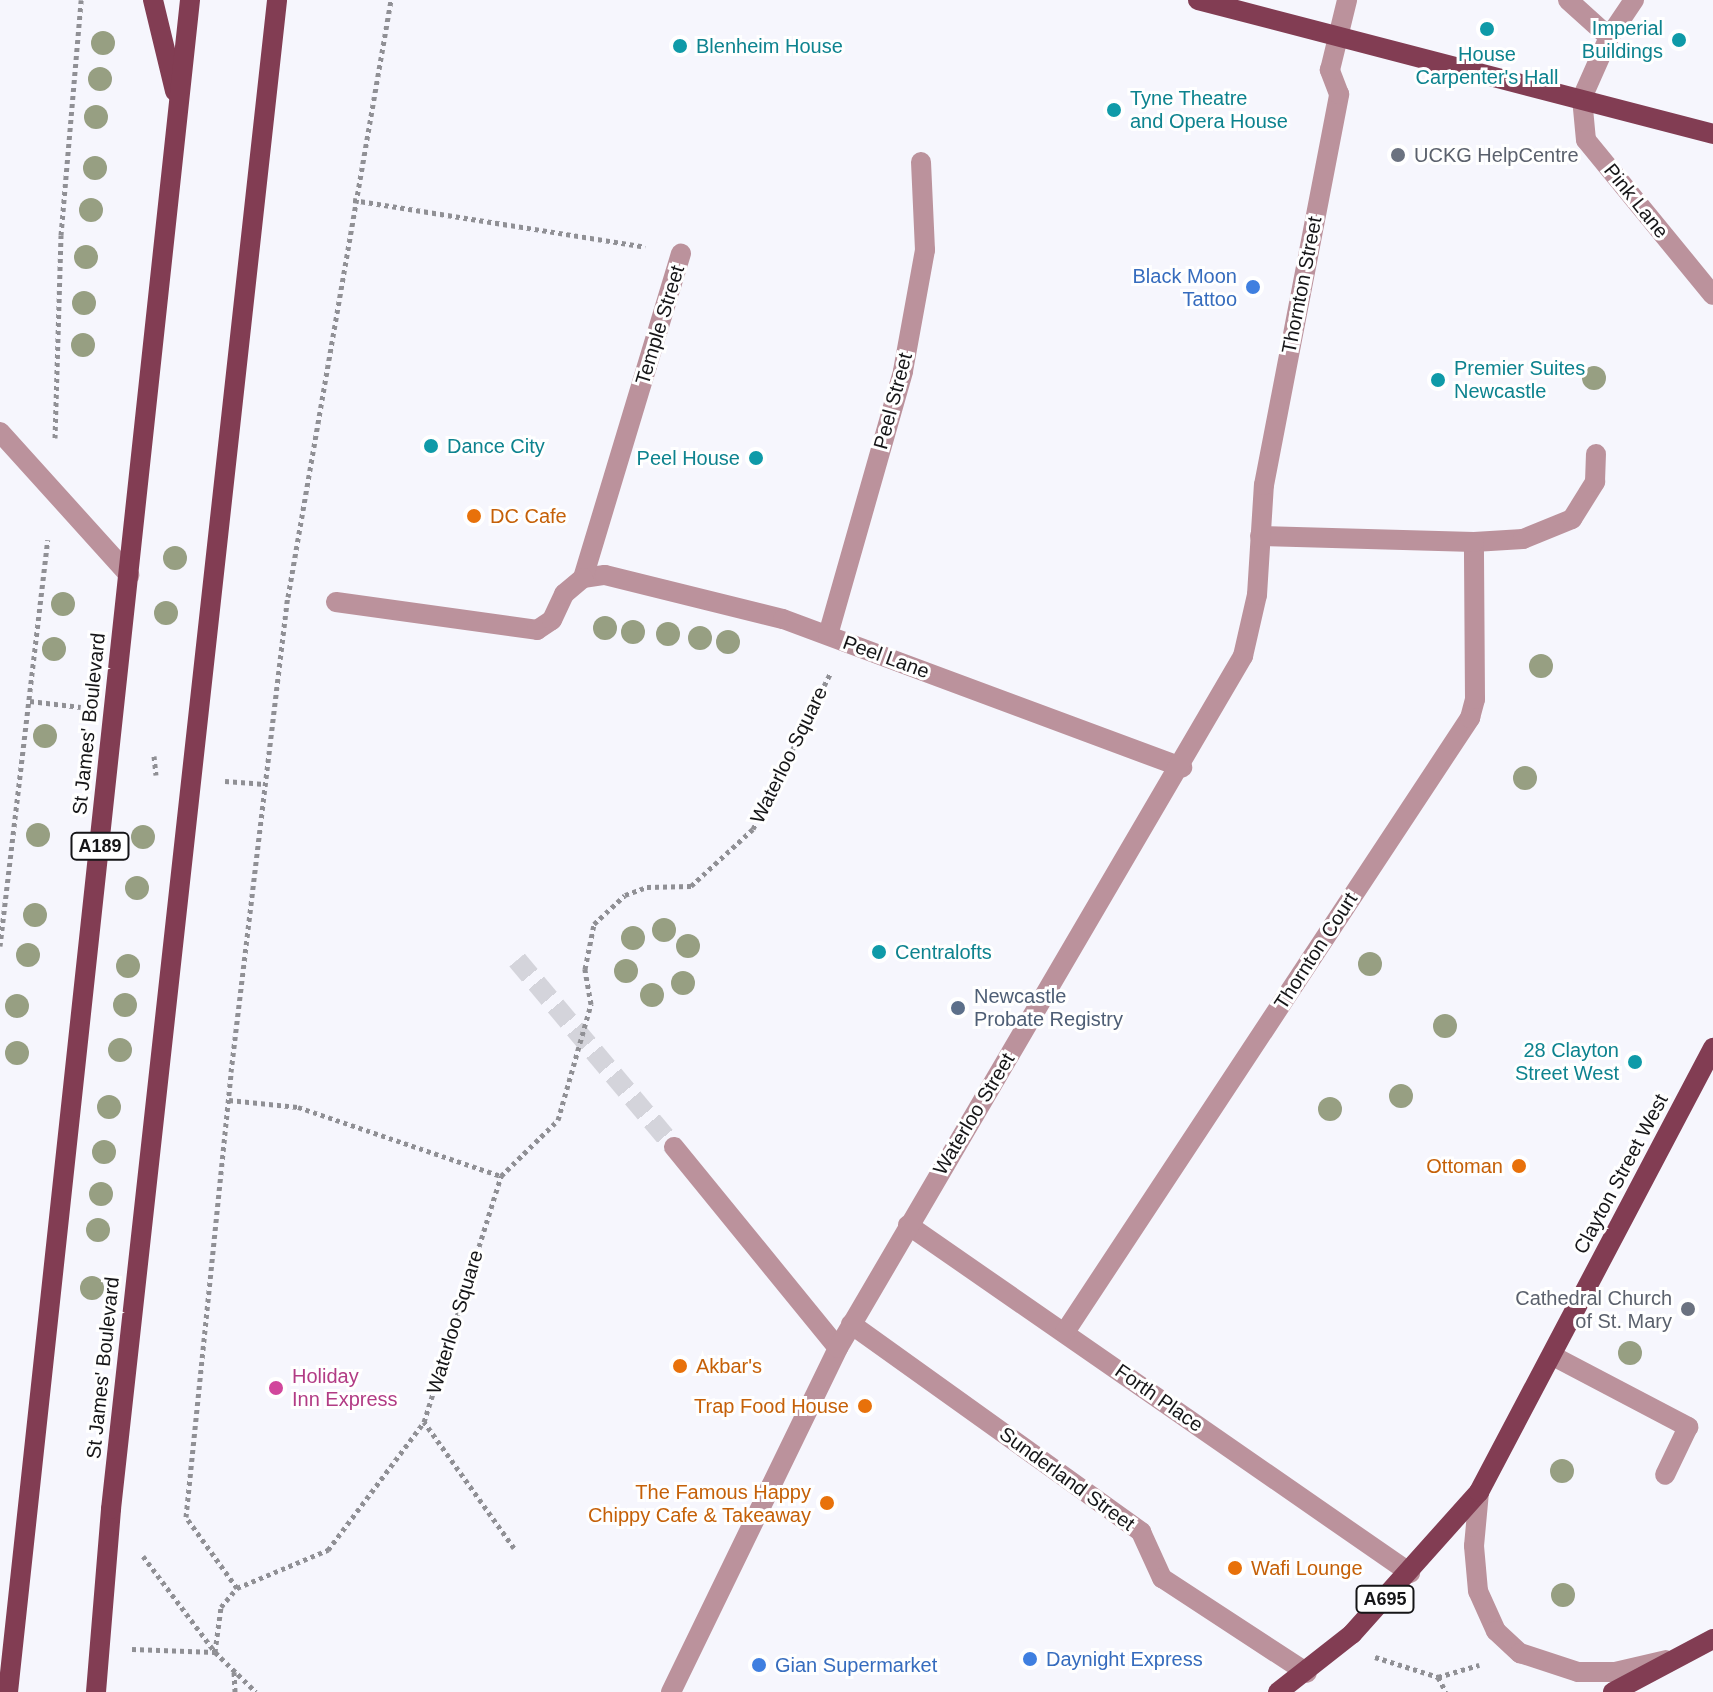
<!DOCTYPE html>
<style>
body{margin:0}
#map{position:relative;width:1713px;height:1692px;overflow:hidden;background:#f6f6fd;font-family:Helvetica,sans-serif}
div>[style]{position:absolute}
.minor-tunnel>*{height:20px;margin-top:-10px;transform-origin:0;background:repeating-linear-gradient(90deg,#d4d4db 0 20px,transparent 0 30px)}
.path>*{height:5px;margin-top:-2.5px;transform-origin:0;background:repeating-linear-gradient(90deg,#909095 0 4px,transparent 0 8px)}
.minor>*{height:20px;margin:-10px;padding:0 10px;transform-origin:10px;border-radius:10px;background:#bb929c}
.major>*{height:20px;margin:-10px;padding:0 10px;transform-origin:10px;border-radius:10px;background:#823d53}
.trees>*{width:24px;height:24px;margin:-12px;border-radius:50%;background:#979f82}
.dots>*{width:22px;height:22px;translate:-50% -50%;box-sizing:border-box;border:4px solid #fff;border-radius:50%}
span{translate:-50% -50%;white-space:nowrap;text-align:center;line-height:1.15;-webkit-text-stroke:6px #fff;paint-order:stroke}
.shield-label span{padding:2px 6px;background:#fff;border:2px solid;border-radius:6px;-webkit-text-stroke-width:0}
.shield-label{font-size:18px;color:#161618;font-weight:700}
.culture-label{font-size:20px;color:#0d838f}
.right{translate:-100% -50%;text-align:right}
.left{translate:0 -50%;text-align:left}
.worship-label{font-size:20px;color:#5b616d}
.street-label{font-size:20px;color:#161618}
.shop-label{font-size:20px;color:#366cbe}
.food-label{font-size:20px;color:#c56008}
.service-label{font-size:20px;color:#4e5e75}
.hotel-label{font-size:20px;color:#b23c85}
</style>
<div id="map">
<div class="minor-tunnel">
<i style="left:517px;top:960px;width:244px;rotate:50deg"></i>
</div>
<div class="path">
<i style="left:353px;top:200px;width:296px;rotate:9.1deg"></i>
<i style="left:55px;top:438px;width:203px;rotate:-88.3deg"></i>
<i style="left:61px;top:235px;width:236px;rotate:-85.1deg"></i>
<i style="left:30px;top:701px;width:51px;rotate:6.7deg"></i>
<i style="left:154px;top:756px;width:19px;rotate:84deg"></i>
<i style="left:225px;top:781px;width:40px;rotate:4.3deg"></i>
<i style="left:0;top:946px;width:409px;rotate:-83.3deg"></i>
<i style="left:229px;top:1100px;width:69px;rotate:5.8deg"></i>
<i style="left:298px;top:1107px;width:214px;rotate:18.8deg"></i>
<i style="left:514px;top:1548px;width:155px;rotate:-125.5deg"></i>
<i style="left:424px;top:1422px;width:258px;rotate:-72.6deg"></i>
<i style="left:501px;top:1176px;width:80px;rotate:-44.5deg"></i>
<i style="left:558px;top:1120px;width:121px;rotate:-74.1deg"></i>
<i style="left:591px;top:1004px;width:36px;rotate:-100deg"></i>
<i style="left:585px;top:969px;width:46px;rotate:-78.7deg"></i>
<i style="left:594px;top:924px;width:42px;rotate:-43.1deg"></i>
<i style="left:625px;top:895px;width:23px;rotate:-20deg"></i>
<i style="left:647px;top:887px;width:44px;rotate:-1.3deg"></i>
<i style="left:691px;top:886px;width:84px;rotate:-42.6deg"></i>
<i style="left:753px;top:829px;width:173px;rotate:-63.6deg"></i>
<i style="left:143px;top:1556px;width:120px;rotate:53.1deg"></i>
<i style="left:215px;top:1652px;width:57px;rotate:44.3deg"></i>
<i style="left:237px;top:1588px;width:87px;rotate:-125.7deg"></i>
<i style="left:186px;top:1517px;width:447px;rotate:-84.2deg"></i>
<i style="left:231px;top:1072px;width:478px;rotate:-83.2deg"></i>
<i style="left:288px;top:597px;width:606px;rotate:-80.21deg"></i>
<i style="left:132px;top:1649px;width:83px;rotate:2.1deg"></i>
<i style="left:215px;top:1652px;width:45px;rotate:-82.4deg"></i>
<i style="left:221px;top:1607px;width:25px;rotate:-50deg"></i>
<i style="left:237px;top:1588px;width:99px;rotate:-22.7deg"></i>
<i style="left:328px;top:1550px;width:160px;rotate:-53.1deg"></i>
<i style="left:1375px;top:1657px;width:66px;rotate:17.6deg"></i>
<i style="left:1438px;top:1677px;width:17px;rotate:62deg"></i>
<i style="left:234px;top:1672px;width:20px;rotate:87deg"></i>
<i style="left:1438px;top:1677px;width:43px;rotate:-16.3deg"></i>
</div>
<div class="minor">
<i style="left:1568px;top:0;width:55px;rotate:42.1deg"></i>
<i style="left:1634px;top:0;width:45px;rotate:124deg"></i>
<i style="left:1609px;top:37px;width:67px;rotate:113.9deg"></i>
<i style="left:1582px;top:98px;width:42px;rotate:84.6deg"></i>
<i style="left:1586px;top:140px;width:200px;rotate:50.7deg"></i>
<i style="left:0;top:432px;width:193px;rotate:47.9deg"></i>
<i style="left:1474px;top:542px;width:49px;rotate:-3.5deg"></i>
<i style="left:1523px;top:539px;width:53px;rotate:-22.2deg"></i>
<i style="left:1572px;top:519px;width:44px;rotate:-58.1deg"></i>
<i style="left:1595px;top:482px;width:28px;rotate:-88deg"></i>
<i style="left:583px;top:578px;width:22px;rotate:-8deg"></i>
<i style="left:605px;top:575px;width:183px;rotate:13.9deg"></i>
<i style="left:783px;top:619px;width:426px;rotate:20.4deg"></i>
<i style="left:583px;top:578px;width:339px;rotate:-73.2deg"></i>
<i style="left:336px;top:602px;width:203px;rotate:7.9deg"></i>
<i style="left:537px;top:630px;width:18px;rotate:-34deg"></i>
<i style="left:552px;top:620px;width:29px;rotate:-65deg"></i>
<i style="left:564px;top:594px;width:25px;rotate:-40deg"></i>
<i style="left:828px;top:635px;width:274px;rotate:-74.1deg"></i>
<i style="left:903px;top:371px;width:123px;rotate:-79.7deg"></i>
<i style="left:925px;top:250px;width:88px;rotate:-92.6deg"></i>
<i style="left:674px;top:1147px;width:259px;rotate:50.8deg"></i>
<i style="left:908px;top:1225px;width:611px;rotate:34.73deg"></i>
<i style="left:851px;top:1324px;width:357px;rotate:35.6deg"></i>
<i style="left:1141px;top:1532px;width:51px;rotate:65.5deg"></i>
<i style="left:1162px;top:1578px;width:173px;rotate:33.2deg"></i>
<i style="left:1065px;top:1332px;width:736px;rotate:-56.59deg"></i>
<i style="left:1470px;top:718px;width:20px;rotate:-75deg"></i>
<i style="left:1475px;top:699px;width:157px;rotate:-90.4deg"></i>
<i style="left:1474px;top:542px;width:214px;rotate:-178.4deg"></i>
<i style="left:1553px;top:1356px;width:153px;rotate:27.7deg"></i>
<i style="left:1688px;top:1427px;width:53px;rotate:115.6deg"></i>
<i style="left:1479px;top:1492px;width:54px;rotate:95.3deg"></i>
<i style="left:1474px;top:1546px;width:45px;rotate:84.9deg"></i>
<i style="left:1478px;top:1591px;width:44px;rotate:65.8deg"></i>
<i style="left:1496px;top:1631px;width:33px;rotate:43deg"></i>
<i style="left:1520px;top:1653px;width:61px;rotate:18.1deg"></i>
<i style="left:1578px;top:1672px;width:37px"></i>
<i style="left:1615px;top:1672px;width:52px;rotate:-13.2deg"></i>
<i style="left:671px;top:1692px;width:382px;rotate:-64.1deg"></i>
<i style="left:838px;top:1348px;width:802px;rotate:-59.66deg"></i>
<i style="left:1243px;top:656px;width:63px;rotate:-77.1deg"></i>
<i style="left:1257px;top:595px;width:110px;rotate:-86.4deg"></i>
<i style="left:1264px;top:485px;width:398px;rotate:-79.1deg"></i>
<i style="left:1339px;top:94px;width:26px;rotate:-111deg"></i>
<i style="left:1330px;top:70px;width:72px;rotate:-76.3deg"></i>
</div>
<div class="major">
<i style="left:153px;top:0;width:94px;rotate:76.4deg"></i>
<i style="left:1198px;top:0;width:532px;rotate:14.58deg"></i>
<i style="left:8px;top:1692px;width:1702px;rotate:-83.86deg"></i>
<i style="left:96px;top:1692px;width:184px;rotate:-85.3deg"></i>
<i style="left:111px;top:1509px;width:1518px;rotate:-83.72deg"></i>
<i style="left:1278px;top:1692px;width:94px;rotate:-38.1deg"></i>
<i style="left:1352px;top:1634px;width:191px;rotate:-48.2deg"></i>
<i style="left:1479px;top:1492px;width:502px;rotate:-62.21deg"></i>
<i style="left:1613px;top:1692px;width:113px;rotate:-27.9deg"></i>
</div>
<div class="trees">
<i style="left:103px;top:43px"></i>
<i style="left:100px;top:79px"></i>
<i style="left:96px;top:117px"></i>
<i style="left:95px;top:168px"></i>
<i style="left:91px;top:210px"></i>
<i style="left:86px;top:257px"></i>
<i style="left:84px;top:303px"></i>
<i style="left:83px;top:345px"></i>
<i style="left:1594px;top:378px"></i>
<i style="left:175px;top:558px"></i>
<i style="left:63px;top:604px"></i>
<i style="left:166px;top:613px"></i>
<i style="left:605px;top:628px"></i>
<i style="left:633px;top:632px"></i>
<i style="left:668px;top:634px"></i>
<i style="left:700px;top:638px"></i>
<i style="left:728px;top:642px"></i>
<i style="left:54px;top:649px"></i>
<i style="left:1541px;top:666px"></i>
<i style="left:45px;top:736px"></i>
<i style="left:1525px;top:778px"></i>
<i style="left:38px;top:835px"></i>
<i style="left:143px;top:837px"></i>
<i style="left:137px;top:888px"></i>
<i style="left:35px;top:915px"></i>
<i style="left:664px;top:930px"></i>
<i style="left:633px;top:938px"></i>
<i style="left:688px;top:946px"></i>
<i style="left:28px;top:955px"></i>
<i style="left:1370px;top:964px"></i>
<i style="left:128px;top:966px"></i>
<i style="left:626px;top:971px"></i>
<i style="left:683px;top:983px"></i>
<i style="left:652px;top:995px"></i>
<i style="left:125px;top:1005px"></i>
<i style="left:17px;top:1006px"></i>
<i style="left:1445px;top:1026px"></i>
<i style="left:120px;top:1050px"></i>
<i style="left:17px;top:1053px"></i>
<i style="left:1401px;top:1096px"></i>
<i style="left:109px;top:1107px"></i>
<i style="left:1330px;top:1109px"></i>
<i style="left:104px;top:1152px"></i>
<i style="left:101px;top:1194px"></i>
<i style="left:98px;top:1230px"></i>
<i style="left:92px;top:1288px"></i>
<i style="left:1630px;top:1353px"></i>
<i style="left:1562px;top:1471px"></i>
<i style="left:1563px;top:1595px"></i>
</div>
<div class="dots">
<i style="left:1487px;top:29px;background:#0f9aa8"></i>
<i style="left:1679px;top:40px;background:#0f9aa8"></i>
<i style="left:680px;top:46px;background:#0f9aa8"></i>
<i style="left:1114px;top:110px;background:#0f9aa8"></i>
<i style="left:1398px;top:155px;background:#6b7280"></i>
<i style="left:1253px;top:287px;background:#3f7fe0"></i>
<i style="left:1438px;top:380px;background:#0f9aa8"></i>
<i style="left:431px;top:446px;background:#0f9aa8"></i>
<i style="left:756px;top:458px;background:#0f9aa8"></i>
<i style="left:474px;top:516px;background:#e8710a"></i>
<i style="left:879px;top:952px;background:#0f9aa8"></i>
<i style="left:958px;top:1008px;background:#5c6f8a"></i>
<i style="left:1635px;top:1062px;background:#0f9aa8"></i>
<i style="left:1519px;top:1166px;background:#e8710a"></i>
<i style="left:1688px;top:1309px;background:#6b7280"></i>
<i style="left:680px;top:1366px;background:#e8710a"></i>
<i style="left:276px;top:1388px;background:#d1479c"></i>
<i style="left:865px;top:1406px;background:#e8710a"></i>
<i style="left:827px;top:1503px;background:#e8710a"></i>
<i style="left:1235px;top:1568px;background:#e8710a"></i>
<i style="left:1030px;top:1659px;background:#3f7fe0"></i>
<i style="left:759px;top:1665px;background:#3f7fe0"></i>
</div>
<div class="shield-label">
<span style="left:100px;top:846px">A189</span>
<span style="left:1385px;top:1599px">A695</span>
</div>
<div class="culture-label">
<span class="right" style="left:1663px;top:40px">Imperial<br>Buildings</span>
<span class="left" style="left:696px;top:46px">Blenheim House</span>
<span style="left:1487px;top:66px">House<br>Carpenter's Hall</span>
<span class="left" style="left:1130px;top:110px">Tyne Theatre<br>and Opera House</span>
<span class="left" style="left:1454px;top:380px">Premier Suites<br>Newcastle</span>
<span class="left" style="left:447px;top:446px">Dance City</span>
<span class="right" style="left:740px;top:458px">Peel House</span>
<span class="left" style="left:895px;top:952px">Centralofts</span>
<span class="right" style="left:1619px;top:1062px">28 Clayton<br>Street West</span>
</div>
<div class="worship-label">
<span class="left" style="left:1414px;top:155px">UCKG HelpCentre</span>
<span class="right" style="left:1672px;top:1310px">Cathedral Church<br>of St. Mary</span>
</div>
<div class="street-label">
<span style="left:1636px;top:201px;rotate:51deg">Pink Lane</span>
<span style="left:1302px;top:285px;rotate:-79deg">Thornton Street</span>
<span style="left:660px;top:325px;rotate:-73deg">Temple Street</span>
<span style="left:893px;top:401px;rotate:-75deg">Peel Street</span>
<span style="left:886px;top:657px;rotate:20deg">Peel Lane</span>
<span style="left:89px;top:724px;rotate:-84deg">St James' Boulevard</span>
<span style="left:789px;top:755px;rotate:-64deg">Waterloo Square</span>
<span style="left:1316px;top:951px;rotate:-57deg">Thornton Court</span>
<span style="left:974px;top:1114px;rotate:-59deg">Waterloo Street</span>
<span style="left:1621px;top:1174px;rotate:-62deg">Clayton Street West</span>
<span style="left:455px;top:1322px;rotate:-73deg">Waterloo Square</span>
<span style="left:103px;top:1368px;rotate:-84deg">St James' Boulevard</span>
<span style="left:1159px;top:1398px;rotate:35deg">Forth Place</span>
<span style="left:1067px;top:1479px;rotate:36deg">Sunderland Street</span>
</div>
<div class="shop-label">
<span class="right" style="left:1237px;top:288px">Black Moon<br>Tattoo</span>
<span class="left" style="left:1046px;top:1659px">Daynight Express</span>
<span class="left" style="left:775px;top:1665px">Gian Supermarket</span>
</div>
<div class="food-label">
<span class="left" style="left:490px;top:516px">DC Cafe</span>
<span class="right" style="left:1503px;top:1166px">Ottoman</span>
<span class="left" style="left:696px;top:1366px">Akbar's</span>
<span class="right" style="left:849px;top:1406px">Trap Food House</span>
<span class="right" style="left:811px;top:1504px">The Famous Happy<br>Chippy Cafe &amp; Takeaway</span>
<span class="left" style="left:1251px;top:1568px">Wafi Lounge</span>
</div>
<div class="service-label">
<span class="left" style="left:974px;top:1008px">Newcastle<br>Probate Registry</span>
</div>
<div class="hotel-label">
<span class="left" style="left:292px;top:1388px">Holiday<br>Inn Express</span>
</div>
</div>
